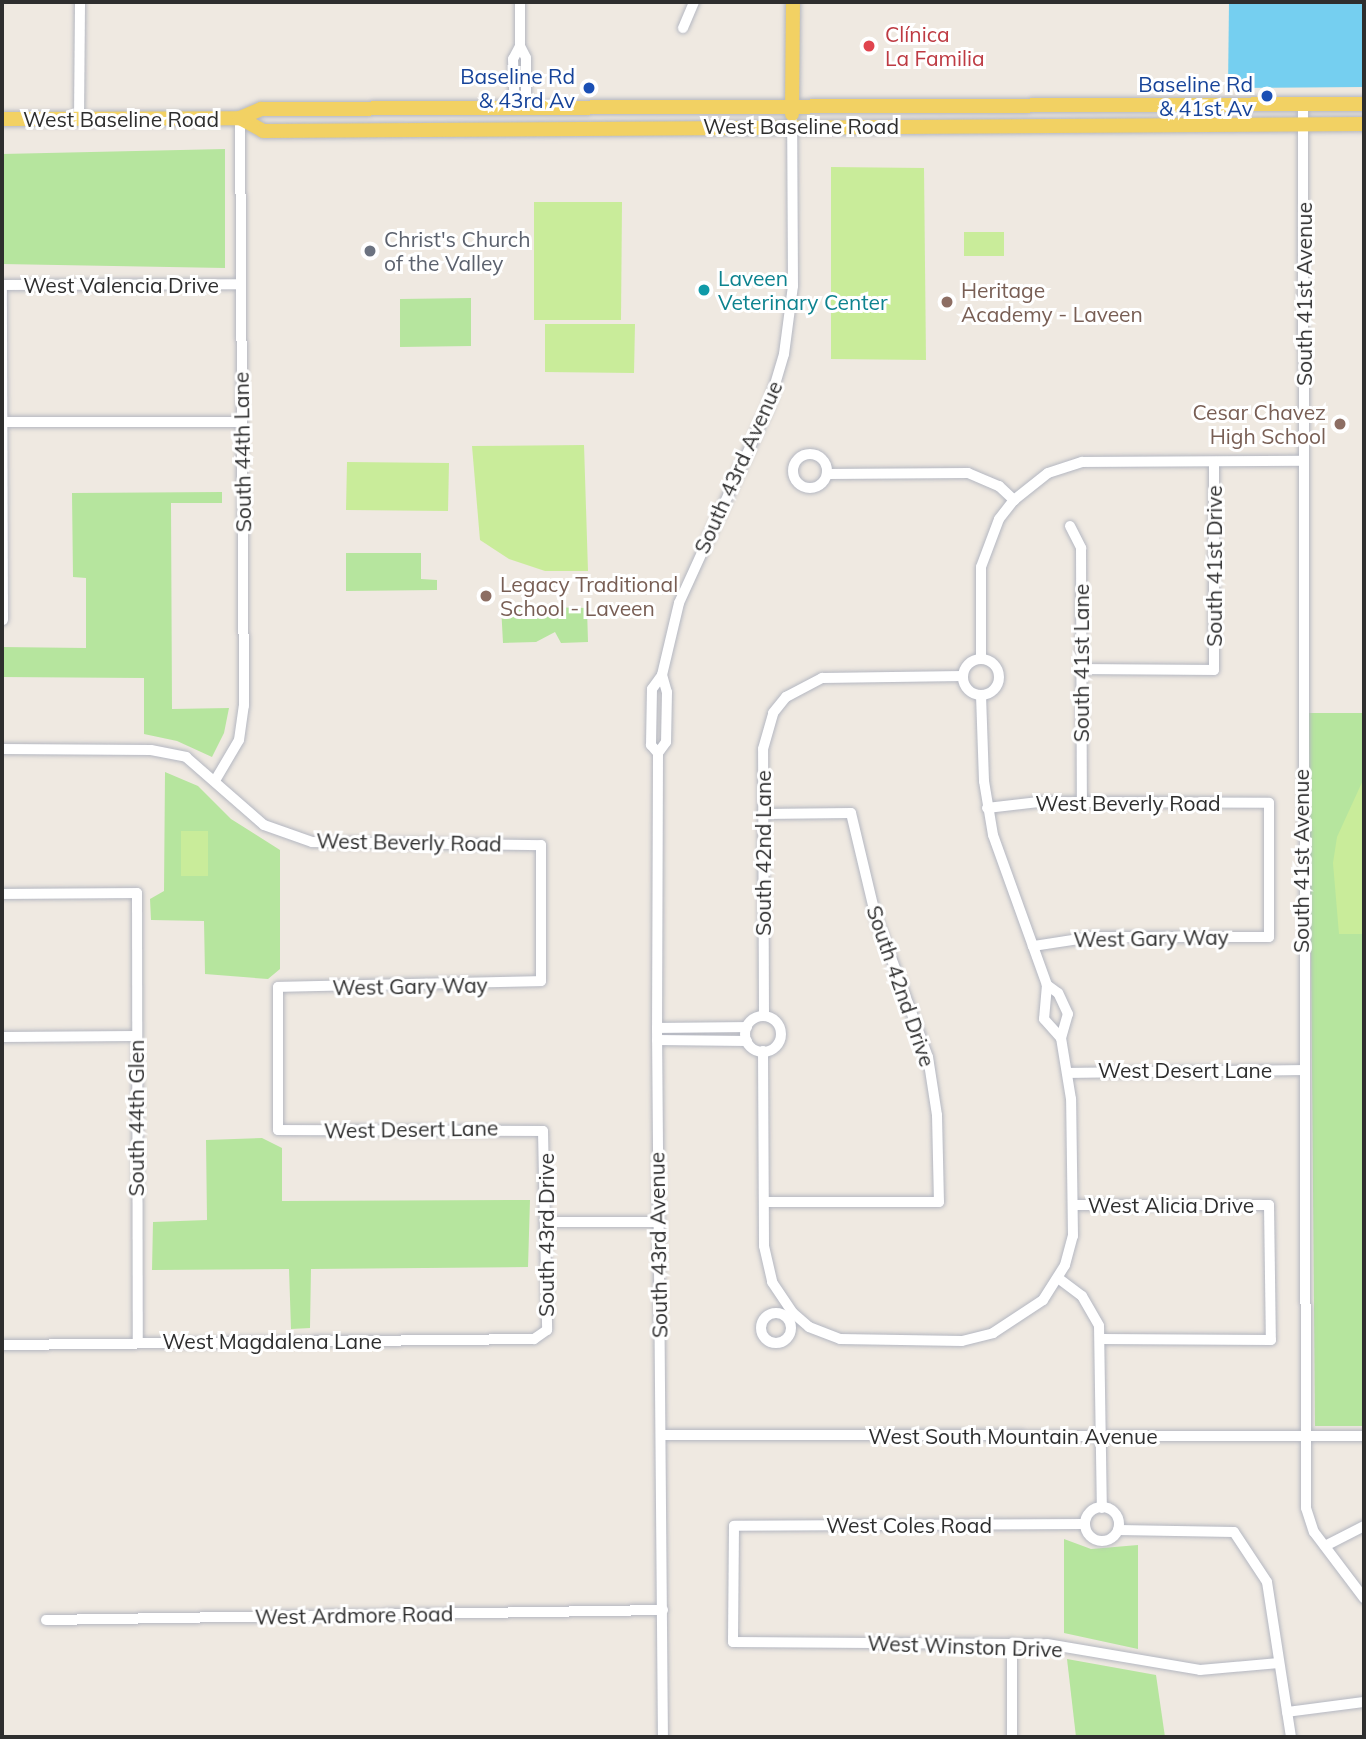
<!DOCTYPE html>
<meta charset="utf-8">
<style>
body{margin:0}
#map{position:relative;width:1366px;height:1739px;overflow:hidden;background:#efe9e1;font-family:Mulish,sans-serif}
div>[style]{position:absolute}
.green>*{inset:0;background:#b6e59e}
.pitch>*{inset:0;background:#c9ec9a}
.water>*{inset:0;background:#75cff0}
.roads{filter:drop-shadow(0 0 2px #b4b7c1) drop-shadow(0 0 2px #b4b7c1)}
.minor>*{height:10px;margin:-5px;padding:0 5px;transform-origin:5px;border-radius:5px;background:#fff}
.minor>.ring{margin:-5px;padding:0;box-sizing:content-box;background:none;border:10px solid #fff;border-radius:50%}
.major>*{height:14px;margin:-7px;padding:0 7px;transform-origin:7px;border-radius:7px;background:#f2d163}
.dots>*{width:19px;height:19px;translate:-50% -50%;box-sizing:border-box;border:4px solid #fff;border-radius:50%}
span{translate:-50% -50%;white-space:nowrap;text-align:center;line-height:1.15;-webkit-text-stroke:6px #fff;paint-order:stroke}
.health-label{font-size:21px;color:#be3a42}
.left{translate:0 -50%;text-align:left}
.transit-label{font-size:21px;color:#164399}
.right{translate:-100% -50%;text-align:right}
.street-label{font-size:21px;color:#2e2e2e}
.worship-label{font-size:21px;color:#5b616d}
.culture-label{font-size:21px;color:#0d838f}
.education-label{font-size:21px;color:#785e54}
.frame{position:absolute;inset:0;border:4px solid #2e2e2e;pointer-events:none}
</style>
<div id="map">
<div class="green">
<i style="clip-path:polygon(225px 149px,225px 268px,2px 264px,2px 154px)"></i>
<i style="clip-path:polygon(471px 298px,471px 346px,400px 347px,400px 299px)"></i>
<i style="clip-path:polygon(222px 492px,222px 503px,171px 503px,172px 709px,229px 708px,224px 733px,212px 757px,177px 741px,144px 734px,144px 678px,2px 677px,2px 647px,86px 648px,86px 578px,73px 577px,72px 493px)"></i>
<i style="clip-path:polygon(346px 553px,421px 553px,421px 579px,437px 580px,437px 590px,346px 591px)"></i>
<i style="clip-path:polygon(501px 606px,587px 608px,588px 642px,561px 643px,555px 632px,536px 642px,503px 643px)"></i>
<i style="clip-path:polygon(1309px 713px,1364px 713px,1364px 1426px,1315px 1426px)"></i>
<i style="clip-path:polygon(165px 772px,198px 786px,231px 819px,280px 850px,280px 969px,268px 979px,205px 974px,204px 921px,151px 920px,150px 899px,164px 891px)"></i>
<i style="clip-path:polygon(262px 1138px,282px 1148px,282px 1201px,530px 1200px,528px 1267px,311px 1269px,310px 1328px,291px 1329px,289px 1269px,152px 1270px,153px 1222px,207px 1220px,206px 1140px)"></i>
<i style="clip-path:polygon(1064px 1539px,1091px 1549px,1138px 1545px,1138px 1649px,1064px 1633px)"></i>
<i style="clip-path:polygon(1067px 1659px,1156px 1675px,1165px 1737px,1076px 1737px)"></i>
</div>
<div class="pitch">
<i style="clip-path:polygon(831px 167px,924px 168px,926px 360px,831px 359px)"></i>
<i style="clip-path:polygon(534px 202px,622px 202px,621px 320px,534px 320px)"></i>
<i style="clip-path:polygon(964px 232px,1004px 232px,1004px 256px,964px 256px)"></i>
<i style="clip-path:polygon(545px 324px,635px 324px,634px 373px,545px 372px)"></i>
<i style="clip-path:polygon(584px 445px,588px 571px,545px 571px,509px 559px,480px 540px,472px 446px)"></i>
<i style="clip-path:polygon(347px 462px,449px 463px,448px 511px,346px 510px)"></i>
<i style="clip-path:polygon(1364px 778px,1364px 934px,1339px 934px,1333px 863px,1337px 837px)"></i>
<i style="clip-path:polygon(181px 831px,208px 831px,208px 876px,181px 876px)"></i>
</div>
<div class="water">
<i style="clip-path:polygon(1229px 2px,1364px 2px,1364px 87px,1228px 88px)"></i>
</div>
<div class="roads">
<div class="minor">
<i style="left:520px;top:2px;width:44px;rotate:90deg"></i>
<i style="left:520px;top:46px;width:15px;rotate:118deg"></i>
<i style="left:513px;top:59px;width:34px;rotate:88deg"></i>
<i style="left:514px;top:93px;width:17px;rotate:69deg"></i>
<i style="left:683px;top:28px;width:28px;rotate:-67deg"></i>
<i style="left:520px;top:46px;width:13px;rotate:63deg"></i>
<i style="left:526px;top:58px;width:36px;rotate:90deg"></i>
<i style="left:526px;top:94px;width:16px;rotate:112deg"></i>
<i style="left:1303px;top:105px;width:1403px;rotate:89.88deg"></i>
<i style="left:1306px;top:1508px;width:25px;rotate:72deg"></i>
<i style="left:1314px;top:1532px;width:83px;rotate:52.9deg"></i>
<i style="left:79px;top:119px;width:117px;rotate:-89.5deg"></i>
<i style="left:2px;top:422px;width:238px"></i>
<i class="ring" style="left:793px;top:454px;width:24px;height:24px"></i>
<i style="left:827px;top:474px;width:141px;rotate:-0.4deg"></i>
<i style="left:968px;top:473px;width:34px;rotate:23deg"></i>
<i style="left:999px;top:486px;width:21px;rotate:43deg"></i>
<i style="left:1014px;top:500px;width:43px;rotate:-38.5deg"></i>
<i style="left:1048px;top:473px;width:36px;rotate:-18deg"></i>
<i style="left:1082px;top:462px;width:222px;rotate:-0.3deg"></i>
<i style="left:1070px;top:526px;width:25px;rotate:63deg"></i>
<i style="left:1081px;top:548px;width:255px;rotate:89.8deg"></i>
<i style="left:3px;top:620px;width:335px;rotate:-90.2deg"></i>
<i style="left:2px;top:285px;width:239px;rotate:-0.2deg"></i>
<i style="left:981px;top:659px;width:92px;rotate:-90deg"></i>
<i style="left:981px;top:567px;width:51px;rotate:-69.4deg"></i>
<i style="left:999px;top:519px;width:24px;rotate:-52deg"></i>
<i class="ring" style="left:963px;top:659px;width:26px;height:26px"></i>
<i style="left:1082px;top:669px;width:132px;rotate:0.4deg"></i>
<i style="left:1214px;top:670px;width:208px;rotate:-90deg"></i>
<i style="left:662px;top:675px;width:18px;rotate:74deg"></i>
<i style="left:667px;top:692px;width:50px;rotate:91.1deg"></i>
<i style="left:666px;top:742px;width:14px;rotate:126deg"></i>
<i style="left:658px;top:753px;width:275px;rotate:90.2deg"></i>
<i style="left:657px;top:1028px;width:709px;rotate:89.52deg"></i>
<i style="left:2px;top:749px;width:149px;rotate:0.4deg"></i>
<i style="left:151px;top:750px;width:36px;rotate:11deg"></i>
<i style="left:186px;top:757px;width:103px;rotate:41.1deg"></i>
<i style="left:264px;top:825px;width:51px;rotate:19.5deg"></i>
<i style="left:312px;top:842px;width:229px;rotate:0.8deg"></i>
<i style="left:541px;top:845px;width:136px;rotate:90deg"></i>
<i style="left:541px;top:981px;width:263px;rotate:178.7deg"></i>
<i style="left:278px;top:987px;width:143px;rotate:90deg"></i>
<i style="left:278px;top:1130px;width:265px;rotate:0.2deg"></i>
<i style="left:543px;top:1131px;width:199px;rotate:88.8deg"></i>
<i style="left:547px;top:1330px;width:16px;rotate:145deg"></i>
<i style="left:534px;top:1339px;width:532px;rotate:179.35deg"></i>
<i style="left:658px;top:753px;width:11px;rotate:-131deg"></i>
<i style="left:651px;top:745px;width:56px;rotate:-89deg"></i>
<i style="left:652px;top:689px;width:17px;rotate:-54deg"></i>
<i style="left:662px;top:675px;width:74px;rotate:-76.7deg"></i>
<i style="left:679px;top:603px;width:214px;rotate:-65.5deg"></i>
<i style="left:768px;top:408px;width:56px;rotate:-73.5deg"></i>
<i style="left:784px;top:354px;width:69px;rotate:-82.5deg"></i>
<i style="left:793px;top:286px;width:164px;rotate:-90.3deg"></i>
<i style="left:216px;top:779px;width:45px;rotate:-59.5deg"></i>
<i style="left:239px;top:740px;width:34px;rotate:-82deg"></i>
<i style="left:244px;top:706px;width:588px;rotate:-90.39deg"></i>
<i style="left:987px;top:808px;width:52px;rotate:-6.6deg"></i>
<i style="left:1039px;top:802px;width:230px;rotate:0.2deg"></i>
<i style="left:1269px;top:803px;width:134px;rotate:90deg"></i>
<i style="left:1269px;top:937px;width:177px;rotate:180deg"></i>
<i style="left:1092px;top:937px;width:60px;rotate:171.3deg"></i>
<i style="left:762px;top:814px;width:89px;rotate:-0.6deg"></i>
<i style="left:851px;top:813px;width:104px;rotate:76.6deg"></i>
<i style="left:875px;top:914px;width:153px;rotate:69.7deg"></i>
<i style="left:928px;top:1057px;width:59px;rotate:81.2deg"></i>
<i style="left:937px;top:1115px;width:87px;rotate:88.7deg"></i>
<i style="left:939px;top:1202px;width:175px;rotate:180deg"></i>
<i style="left:2px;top:894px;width:135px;rotate:-0.4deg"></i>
<i style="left:137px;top:893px;width:449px;rotate:89.9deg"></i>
<i style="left:1047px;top:985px;width:34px;rotate:95deg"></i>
<i style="left:1044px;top:1019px;width:25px;rotate:48deg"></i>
<i style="left:764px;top:1016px;width:267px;rotate:-90.2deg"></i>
<i style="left:763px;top:749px;width:37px;rotate:-74deg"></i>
<i style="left:773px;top:713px;width:21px;rotate:-51deg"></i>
<i style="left:786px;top:697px;width:41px;rotate:-27.8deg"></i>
<i style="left:822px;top:678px;width:141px;rotate:-0.8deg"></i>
<i class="ring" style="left:745px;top:1016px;width:26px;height:26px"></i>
<i style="left:657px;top:1028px;width:90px;rotate:-0.6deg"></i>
<i style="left:2px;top:1037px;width:134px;rotate:-0.4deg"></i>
<i style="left:657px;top:1040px;width:90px;rotate:0.6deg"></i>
<i style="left:763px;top:1051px;width:195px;rotate:89.7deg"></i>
<i style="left:764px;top:1246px;width:37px;rotate:77deg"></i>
<i style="left:772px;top:1282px;width:37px;rotate:56deg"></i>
<i style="left:793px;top:1313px;width:21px;rotate:41deg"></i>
<i style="left:809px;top:1327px;width:33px;rotate:21deg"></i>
<i style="left:840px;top:1339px;width:122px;rotate:0.9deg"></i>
<i style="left:962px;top:1341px;width:32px;rotate:-14deg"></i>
<i style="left:993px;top:1333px;width:60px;rotate:-33.4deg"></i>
<i style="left:1043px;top:1300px;width:41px;rotate:-57.8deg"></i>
<i style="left:1065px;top:1265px;width:30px;rotate:-75deg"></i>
<i style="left:1073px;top:1236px;width:137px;rotate:-90.8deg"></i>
<i style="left:1071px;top:1099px;width:62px;rotate:-99.3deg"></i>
<i style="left:1061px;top:1038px;width:25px;rotate:-74deg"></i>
<i style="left:1068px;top:1014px;width:23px;rotate:-115deg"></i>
<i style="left:1058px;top:993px;width:14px;rotate:-144deg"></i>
<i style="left:1047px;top:985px;width:159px;rotate:-109.8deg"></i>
<i style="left:993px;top:835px;width:55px;rotate:-99.5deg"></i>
<i style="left:984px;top:781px;width:86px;rotate:-92deg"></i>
<i style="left:1068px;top:1073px;width:234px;rotate:-0.7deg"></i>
<i style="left:1073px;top:1205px;width:196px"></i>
<i style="left:1269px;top:1205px;width:135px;rotate:89.2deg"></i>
<i style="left:1271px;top:1340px;width:171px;rotate:-179.7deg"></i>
<i style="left:546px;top:1222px;width:111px"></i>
<i style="left:1058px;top:1278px;width:30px;rotate:37deg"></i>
<i style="left:1082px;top:1296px;width:34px;rotate:60deg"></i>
<i style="left:1099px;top:1326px;width:182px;rotate:89.1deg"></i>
<i class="ring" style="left:761px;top:1313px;width:20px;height:20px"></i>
<i style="left:662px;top:1435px;width:702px;rotate:0.08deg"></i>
<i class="ring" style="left:1085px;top:1507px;width:24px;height:24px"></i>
<i style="left:1085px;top:1524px;width:351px;rotate:179.7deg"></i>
<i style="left:734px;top:1526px;width:116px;rotate:90.5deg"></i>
<i style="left:733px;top:1642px;width:314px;rotate:0.4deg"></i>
<i style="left:1047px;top:1644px;width:155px;rotate:9.6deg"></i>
<i style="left:1200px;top:1670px;width:79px;rotate:-5.1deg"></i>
<i style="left:1118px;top:1530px;width:116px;rotate:1deg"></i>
<i style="left:1234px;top:1532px;width:60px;rotate:56.6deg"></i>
<i style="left:1267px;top:1582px;width:157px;rotate:81.2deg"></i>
<i style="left:1325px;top:1546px;width:44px;rotate:-27.1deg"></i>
<i style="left:46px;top:1620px;width:617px;rotate:-0.93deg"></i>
<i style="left:1287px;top:1712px;width:78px;rotate:-7.4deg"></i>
<i style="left:1012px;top:1737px;width:94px;rotate:-90deg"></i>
</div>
<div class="major">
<i style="left:792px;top:114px;width:112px;rotate:-89.5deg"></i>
<i style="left:240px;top:118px;width:26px;rotate:29deg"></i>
<i style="left:263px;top:131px;width:1101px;rotate:-0.36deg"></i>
<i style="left:2px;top:119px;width:238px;rotate:-0.2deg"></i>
<i style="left:240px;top:118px;width:23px;rotate:-23deg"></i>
<i style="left:261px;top:109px;width:1103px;rotate:-0.26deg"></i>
</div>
</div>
<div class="dots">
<i style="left:869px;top:46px;background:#e0444e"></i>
<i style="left:589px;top:88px;background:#1a4fb4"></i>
<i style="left:1267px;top:96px;background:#1a4fb4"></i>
<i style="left:370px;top:251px;background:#6b7280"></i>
<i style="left:704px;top:290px;background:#0f9aa8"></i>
<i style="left:947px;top:302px;background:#8d6e63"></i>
<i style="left:1340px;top:424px;background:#8d6e63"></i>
<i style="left:486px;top:596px;background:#8d6e63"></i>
</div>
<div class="health-label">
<span class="left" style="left:885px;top:46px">Clínica<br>La Familia</span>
</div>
<div class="transit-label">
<span class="right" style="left:575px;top:88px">Baseline Rd<br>&amp; 43rd Av</span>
<span class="right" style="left:1253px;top:96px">Baseline Rd<br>&amp; 41st Av</span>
</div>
<div class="street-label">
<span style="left:121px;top:119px">West Baseline Road</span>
<span style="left:801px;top:126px">West Baseline Road</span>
<span style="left:121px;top:285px">West Valencia Drive</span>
<span style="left:1304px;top:294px;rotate:-90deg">South 41st Avenue</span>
<span style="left:242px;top:452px;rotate:-91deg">South 44th Lane</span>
<span style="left:738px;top:467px;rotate:-66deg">South 43rd Avenue</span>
<span style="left:1214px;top:566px;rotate:-90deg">South 41st Drive</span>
<span style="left:1081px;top:663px;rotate:-90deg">South 41st Lane</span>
<span style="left:1128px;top:803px">West Beverly Road</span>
<span style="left:409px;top:842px;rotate:1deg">West Beverly Road</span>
<span style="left:763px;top:853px;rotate:-90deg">South 42nd Lane</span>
<span style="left:1301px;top:861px;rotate:-90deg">South 41st Avenue</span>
<span style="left:1151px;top:938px;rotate:-1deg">West Gary Way</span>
<span style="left:410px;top:986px;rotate:-1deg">West Gary Way</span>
<span style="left:901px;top:986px;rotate:71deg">South 42nd Drive</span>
<span style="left:1185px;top:1070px">West Desert Lane</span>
<span style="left:136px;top:1118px;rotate:-90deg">South 44th Glen</span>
<span style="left:411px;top:1129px;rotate:-1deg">West Desert Lane</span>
<span style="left:1171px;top:1205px">West Alicia Drive</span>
<span style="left:546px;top:1235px;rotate:-90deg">South 43rd Drive</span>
<span style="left:658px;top:1245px;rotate:-91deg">South 43rd Avenue</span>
<span style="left:272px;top:1341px">West Magdalena Lane</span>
<span style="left:1013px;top:1436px">West South Mountain Avenue</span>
<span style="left:909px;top:1525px">West Coles Road</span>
<span style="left:354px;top:1615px;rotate:-1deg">West Ardmore Road</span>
<span style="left:965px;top:1646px;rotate:2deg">West Winston Drive</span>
</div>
<div class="worship-label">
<span class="left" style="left:384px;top:251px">Christ's Church<br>of the Valley</span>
</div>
<div class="culture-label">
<span class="left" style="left:718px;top:290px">Laveen<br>Veterinary Center</span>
</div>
<div class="education-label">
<span class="left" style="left:961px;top:302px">Heritage<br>Academy - Laveen</span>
<span class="right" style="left:1326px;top:424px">Cesar Chavez<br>High School</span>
<span class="left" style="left:500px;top:596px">Legacy Traditional<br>School - Laveen</span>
</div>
<div class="frame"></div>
</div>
